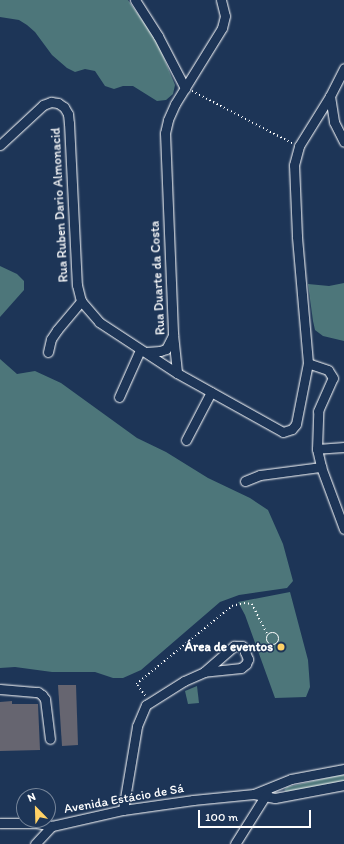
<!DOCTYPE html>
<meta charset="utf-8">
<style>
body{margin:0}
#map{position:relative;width:344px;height:844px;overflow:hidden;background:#1d3557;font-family:Itim,sans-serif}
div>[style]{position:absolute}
.green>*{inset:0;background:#4d767a}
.building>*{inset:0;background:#666570}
.path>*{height:1.5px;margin-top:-0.75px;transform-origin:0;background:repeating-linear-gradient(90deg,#fff 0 1px,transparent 0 4px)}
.path>.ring{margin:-0.75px;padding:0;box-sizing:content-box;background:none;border:1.5px solid #fff;border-radius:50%}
.roads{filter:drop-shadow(0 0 1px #fff) drop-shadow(0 0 1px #fff)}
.minor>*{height:9px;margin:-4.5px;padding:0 4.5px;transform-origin:4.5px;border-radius:4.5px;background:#1d3557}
.dots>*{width:11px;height:11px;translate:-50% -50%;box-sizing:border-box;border:2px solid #1d3557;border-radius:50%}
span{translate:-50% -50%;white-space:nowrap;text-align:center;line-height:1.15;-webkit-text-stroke:3px #1d3557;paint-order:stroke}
.street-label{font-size:13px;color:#fff}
.poi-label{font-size:13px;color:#fff;font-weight:700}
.right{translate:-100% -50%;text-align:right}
.north{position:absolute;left:16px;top:788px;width:40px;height:40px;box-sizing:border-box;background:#1d3557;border:1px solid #77869a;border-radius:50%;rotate:337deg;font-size:11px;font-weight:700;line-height:16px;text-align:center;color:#fff}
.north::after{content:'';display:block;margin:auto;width:14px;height:18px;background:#ffd166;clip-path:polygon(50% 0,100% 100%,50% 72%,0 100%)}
.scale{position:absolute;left:198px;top:810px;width:113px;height:18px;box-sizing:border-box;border:2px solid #fff;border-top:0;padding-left:5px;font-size:12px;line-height:14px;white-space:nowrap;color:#fff;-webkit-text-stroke:3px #1d3557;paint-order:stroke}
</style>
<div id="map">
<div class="green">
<i style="clip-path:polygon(0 0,128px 0,157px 41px,175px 85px,173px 94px,166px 100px,157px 101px,133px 86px,123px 86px,114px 89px,105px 86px,95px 71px,85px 69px,75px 72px,67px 68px,52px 55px,35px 32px,27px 25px,19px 20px,0 17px)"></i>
<i style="clip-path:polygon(0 266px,17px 274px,24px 281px,24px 290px,0 317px)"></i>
<i style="clip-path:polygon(344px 283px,344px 341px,323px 336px,315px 330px,313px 321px,308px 284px,329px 286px)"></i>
<i style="clip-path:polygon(0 359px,17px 374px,35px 371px,61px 383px,137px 438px,166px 452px,208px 478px,250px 498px,268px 510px,283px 544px,293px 581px,287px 588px,239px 595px,220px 602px,141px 670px,123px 678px,113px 678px,95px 672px,52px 672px,15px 667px,0 668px)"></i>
<i style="clip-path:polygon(290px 592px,308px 660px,310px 687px,306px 697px,275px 698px,245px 615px,238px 602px)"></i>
<i style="clip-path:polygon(197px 686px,199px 703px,188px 704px,185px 691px)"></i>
<i style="clip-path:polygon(344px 774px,344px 781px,289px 793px,284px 790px,287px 787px)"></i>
</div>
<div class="building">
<i style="clip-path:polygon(58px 685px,76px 685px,78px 745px,62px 746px)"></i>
<i style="clip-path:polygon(12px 701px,12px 704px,38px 704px,40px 750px,0 751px,0 702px)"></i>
</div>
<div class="path">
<i style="left:192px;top:91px;width:113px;rotate:27.5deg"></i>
<i class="ring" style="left:267px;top:633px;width:10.5px;height:10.5px"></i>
<i style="left:145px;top:696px;width:15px;rotate:-127deg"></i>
<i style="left:136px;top:684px;width:124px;rotate:-39.1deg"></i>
<i style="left:232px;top:606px;width:12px;rotate:-14deg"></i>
<i style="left:244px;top:603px;width:8px;rotate:7deg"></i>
<i style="left:252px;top:604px;width:35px;rotate:63deg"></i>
</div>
<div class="roads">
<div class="minor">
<i style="left:135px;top:0;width:43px;rotate:57.4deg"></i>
<i style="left:158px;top:36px;width:59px;rotate:62.6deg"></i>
<i style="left:221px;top:0;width:16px;rotate:76deg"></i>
<i style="left:225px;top:16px;width:12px;rotate:104deg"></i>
<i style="left:222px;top:28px;width:89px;rotate:121.7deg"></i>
<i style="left:175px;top:104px;width:17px;rotate:114deg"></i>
<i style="left:168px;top:120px;width:13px;rotate:103deg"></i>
<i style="left:165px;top:133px;width:201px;rotate:87.7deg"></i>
<i style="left:173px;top:334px;width:39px;rotate:84deg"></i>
<i style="left:177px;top:373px;width:121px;rotate:29.1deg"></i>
<i style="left:283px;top:432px;width:9px;rotate:-18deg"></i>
<i style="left:292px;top:429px;width:6px;rotate:-51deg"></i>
<i style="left:296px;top:424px;width:62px;rotate:-78.9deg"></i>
<i style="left:330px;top:96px;width:26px;rotate:81deg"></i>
<i style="left:334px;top:122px;width:22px;rotate:63deg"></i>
<i style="left:0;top:145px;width:59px;rotate:-42.9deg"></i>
<i style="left:43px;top:105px;width:9px;rotate:-21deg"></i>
<i style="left:51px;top:102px;width:7px;rotate:8deg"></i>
<i style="left:58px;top:103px;width:7px;rotate:34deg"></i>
<i style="left:64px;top:107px;width:8px;rotate:60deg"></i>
<i style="left:68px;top:114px;width:9px;rotate:84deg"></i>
<i style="left:69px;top:123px;width:162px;rotate:87.2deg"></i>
<i style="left:77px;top:285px;width:16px;rotate:76deg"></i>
<i style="left:81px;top:301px;width:28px;rotate:49deg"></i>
<i style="left:99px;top:322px;width:93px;rotate:33.2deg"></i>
<i style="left:48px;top:352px;width:13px;rotate:-77deg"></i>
<i style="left:51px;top:339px;width:11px;rotate:-56deg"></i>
<i style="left:57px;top:330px;width:38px;rotate:-50deg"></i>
<i style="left:146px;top:352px;width:14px;rotate:-4deg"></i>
<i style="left:160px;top:351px;width:6px;rotate:-18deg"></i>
<i style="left:166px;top:349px;width:16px;rotate:-63deg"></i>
<i style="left:119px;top:397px;width:51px;rotate:-65.9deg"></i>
<i style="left:186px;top:440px;width:54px;rotate:-62.5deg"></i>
<i style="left:344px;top:447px;width:27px;rotate:176deg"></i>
<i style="left:317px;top:449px;width:18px;rotate:77deg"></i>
<i style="left:321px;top:467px;width:66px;rotate:69.6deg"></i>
<i style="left:317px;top:449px;width:38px;rotate:-88deg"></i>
<i style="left:318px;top:411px;width:36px;rotate:-66deg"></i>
<i style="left:333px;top:378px;width:9px;rotate:-122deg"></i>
<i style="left:328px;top:370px;width:21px;rotate:-161deg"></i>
<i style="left:308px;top:363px;width:127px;rotate:-95deg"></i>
<i style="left:297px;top:236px;width:71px;rotate:-92.4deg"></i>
<i style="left:294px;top:165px;width:20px;rotate:-75deg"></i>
<i style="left:299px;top:146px;width:59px;rotate:-58.2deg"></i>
<i style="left:330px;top:96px;width:31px;rotate:-63deg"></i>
<i style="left:245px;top:481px;width:16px;rotate:-22deg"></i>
<i style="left:260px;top:475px;width:62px;rotate:-7.5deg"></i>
<i style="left:0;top:689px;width:38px;rotate:5deg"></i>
<i style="left:38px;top:692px;width:5px;rotate:37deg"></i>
<i style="left:42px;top:695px;width:5px;rotate:53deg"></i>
<i style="left:45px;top:699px;width:40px;rotate:82.9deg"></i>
<i style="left:254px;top:794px;width:21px;rotate:11deg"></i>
<i style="left:275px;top:798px;width:70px;rotate:-10.7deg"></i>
<i style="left:123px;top:810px;width:85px;rotate:-80.5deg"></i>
<i style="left:137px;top:726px;width:23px;rotate:-67deg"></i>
<i style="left:146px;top:705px;width:45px;rotate:-32.3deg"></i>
<i style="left:184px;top:681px;width:22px;rotate:-24deg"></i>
<i style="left:204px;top:672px;width:40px;rotate:-41deg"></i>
<i style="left:234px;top:646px;width:8px"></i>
<i style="left:242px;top:646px;width:7px;rotate:63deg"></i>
<i style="left:245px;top:652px;width:8px;rotate:67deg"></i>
<i style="left:248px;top:659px;width:5px;rotate:112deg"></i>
<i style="left:246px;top:664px;width:6px;rotate:141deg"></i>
<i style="left:241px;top:668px;width:37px;rotate:174deg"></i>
<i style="left:0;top:823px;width:37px"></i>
<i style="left:37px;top:823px;width:15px;rotate:11deg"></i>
<i style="left:52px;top:826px;width:73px;rotate:-12.7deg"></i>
<i style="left:123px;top:810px;width:71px;rotate:-8.1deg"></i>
<i style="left:193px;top:800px;width:61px;rotate:-5.6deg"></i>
<i style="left:254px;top:794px;width:40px;rotate:-22deg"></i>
<i style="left:291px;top:779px;width:54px;rotate:-10.7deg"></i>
<i style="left:35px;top:844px;width:25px;rotate:-47deg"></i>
<i style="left:235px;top:844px;width:60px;rotate:-57.9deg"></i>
</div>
</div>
<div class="dots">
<i style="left:281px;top:647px;background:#ffd166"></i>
</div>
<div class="street-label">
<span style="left:60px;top:205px;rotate:-93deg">Rua Ruben Dario Almonacid</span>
<span style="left:158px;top:278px;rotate:-93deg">Rua Duarte da Costa</span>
<span style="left:124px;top:799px;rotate:-10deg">Avenida Estácio de Sá</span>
</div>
<div class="poi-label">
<span class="right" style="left:273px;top:647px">Área de eventos</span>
</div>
<div class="north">N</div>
<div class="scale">100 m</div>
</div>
